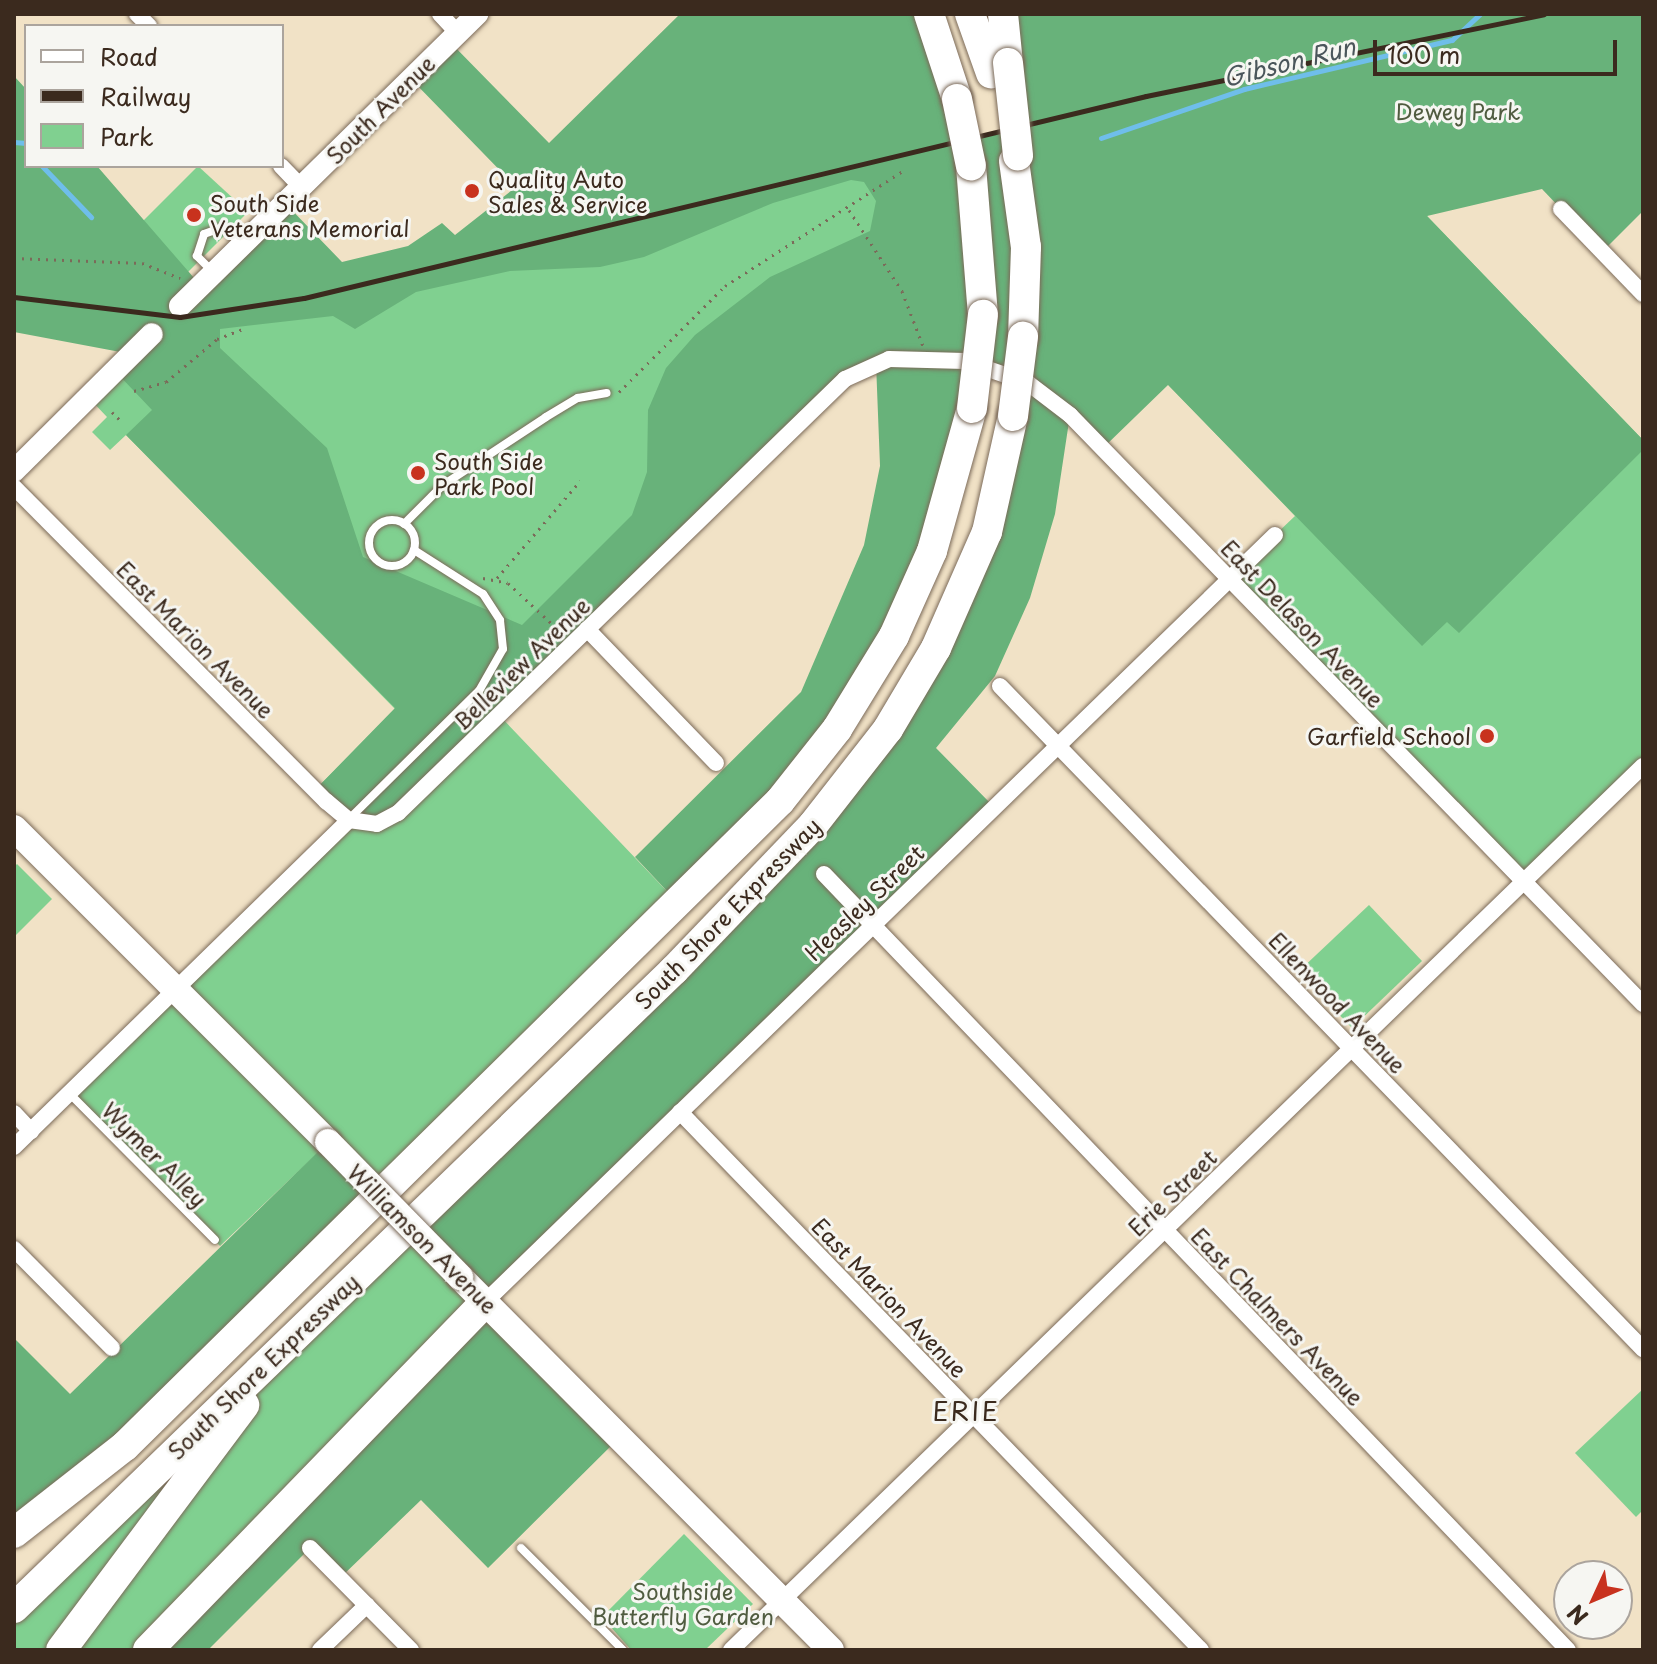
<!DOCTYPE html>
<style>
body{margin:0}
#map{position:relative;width:1657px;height:1664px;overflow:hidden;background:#f1e2c6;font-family:"Playpen Sans",sans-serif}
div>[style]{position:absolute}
.green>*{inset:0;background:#80d090}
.forest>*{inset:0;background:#68b27a}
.stream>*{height:5px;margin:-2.5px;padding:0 2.5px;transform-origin:2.5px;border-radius:2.5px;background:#6fbeea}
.path>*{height:3px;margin-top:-1.5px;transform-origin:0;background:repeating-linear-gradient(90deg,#7b6a59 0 2px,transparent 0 8px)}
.roads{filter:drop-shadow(0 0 2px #7b6a59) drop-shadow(0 0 2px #7b6a59)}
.lane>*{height:8px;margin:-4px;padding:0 4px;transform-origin:4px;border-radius:4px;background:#fff}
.lane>.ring{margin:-4px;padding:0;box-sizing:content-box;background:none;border:8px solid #fff;border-radius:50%}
.street>*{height:16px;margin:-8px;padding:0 8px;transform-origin:8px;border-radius:8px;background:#fff}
.secondary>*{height:22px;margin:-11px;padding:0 11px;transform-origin:11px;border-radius:11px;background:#fff}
.primary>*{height:26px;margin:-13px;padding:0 13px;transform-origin:13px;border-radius:13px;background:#fff}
.highway>*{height:30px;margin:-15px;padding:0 15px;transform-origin:15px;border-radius:15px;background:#fff}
.rail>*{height:5px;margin:-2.5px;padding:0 2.5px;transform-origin:2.5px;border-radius:2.5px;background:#3b2a1e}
.bridges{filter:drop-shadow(0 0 2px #7b6a59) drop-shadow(0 0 2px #7b6a59)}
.primary-bridge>*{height:26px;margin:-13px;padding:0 13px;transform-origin:13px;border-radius:13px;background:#fff}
.highway-bridge>*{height:30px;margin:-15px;padding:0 15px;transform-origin:15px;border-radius:15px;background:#fff}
.dots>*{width:22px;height:22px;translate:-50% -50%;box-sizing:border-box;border:4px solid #f6f6f2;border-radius:50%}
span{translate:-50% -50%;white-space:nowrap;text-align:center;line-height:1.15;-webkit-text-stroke:6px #f6f6f2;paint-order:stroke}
.street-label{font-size:22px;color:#3b2a1e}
.park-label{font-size:22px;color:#505c40}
.poi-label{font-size:22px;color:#3b2a1e}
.left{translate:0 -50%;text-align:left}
.right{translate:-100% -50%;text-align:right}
.water-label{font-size:24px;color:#4b565b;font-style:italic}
.quarter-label{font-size:26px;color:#3b2a1e;letter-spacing:2px}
.frame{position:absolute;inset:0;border:16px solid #3b2a1e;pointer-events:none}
.legend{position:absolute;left:24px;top:24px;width:260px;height:144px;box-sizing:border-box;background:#f6f6f2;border:2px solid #aba49d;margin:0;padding:10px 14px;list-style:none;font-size:24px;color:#3b2a1e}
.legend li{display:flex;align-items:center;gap:16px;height:40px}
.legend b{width:40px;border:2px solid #aba49d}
.north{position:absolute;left:1553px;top:1560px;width:80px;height:80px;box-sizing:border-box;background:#f6f6f2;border:2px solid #aba49d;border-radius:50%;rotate:226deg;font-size:22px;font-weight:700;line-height:32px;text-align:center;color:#3b2a1e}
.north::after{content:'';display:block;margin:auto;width:28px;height:36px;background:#c8321e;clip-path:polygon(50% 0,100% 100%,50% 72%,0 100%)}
.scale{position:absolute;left:1373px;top:40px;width:244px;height:36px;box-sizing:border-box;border:4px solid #3b2a1e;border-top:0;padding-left:10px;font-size:24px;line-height:28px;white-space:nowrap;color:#3b2a1e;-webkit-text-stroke:6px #f6f6f2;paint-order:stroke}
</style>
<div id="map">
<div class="green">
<i style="clip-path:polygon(1643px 14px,1427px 216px,1643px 440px,1643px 766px,1523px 882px,1229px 579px,1295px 516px,1135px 350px,861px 370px,499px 715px,680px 905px,382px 1196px,328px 1143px,220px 1246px,69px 1093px,348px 820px,315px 790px,395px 709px,126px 435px,110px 450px,92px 432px,107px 417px,88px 397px,169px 317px,686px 208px,1146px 96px)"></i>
<i style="clip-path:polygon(198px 166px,248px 212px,187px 273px,140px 224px)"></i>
<i style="clip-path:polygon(17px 864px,52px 899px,14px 937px,14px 867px)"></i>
<i style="clip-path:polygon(1369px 905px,1422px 961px,1352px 1028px,1298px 972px)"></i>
<i style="clip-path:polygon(411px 1224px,485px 1302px,148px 1650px,14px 1650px,14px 1608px)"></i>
<i style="clip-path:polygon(1643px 1389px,1643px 1510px,1636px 1517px,1575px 1453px)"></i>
<i style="clip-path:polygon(684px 1534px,753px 1604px,705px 1650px,631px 1650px,602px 1617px)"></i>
</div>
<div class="forest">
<i style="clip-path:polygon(evenodd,680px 14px,929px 14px,966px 140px,1016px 128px,1003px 14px,1643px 14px,1643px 211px,1602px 252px,1542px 189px,1427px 216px,1643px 440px,1643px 450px,1459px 633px,1447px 622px,1422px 646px,1168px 385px,1103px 448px,1070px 415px,1055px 514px,1030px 598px,995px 676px,936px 748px,994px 807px,486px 1301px,620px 1437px,488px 1568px,421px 1500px,340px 1578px,309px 1549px,208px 1650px,148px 1650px,485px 1302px,411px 1224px,759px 884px,936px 648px,1018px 380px,977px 365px,894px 636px,680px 905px,635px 857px,801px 692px,864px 545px,880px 466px,876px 363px,861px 370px,398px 813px,362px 824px,315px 790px,395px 708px,126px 435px,152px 410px,115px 371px,131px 354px,14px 332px,14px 76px,26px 89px,26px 166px,97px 166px,201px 286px,285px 203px,342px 262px,408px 246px,442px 223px,455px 235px,516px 187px,411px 79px,449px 41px,549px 143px,680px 14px,851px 180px,864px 182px,876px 201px,870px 231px,770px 277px,695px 335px,666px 368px,648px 410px,647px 472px,632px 515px,522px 625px,363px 557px,327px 448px,220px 348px,220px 329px,333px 316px,355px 329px,416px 292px,510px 271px,600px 267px,644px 257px,773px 203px,851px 180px)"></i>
<i style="clip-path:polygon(328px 1142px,382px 1196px,14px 1533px,14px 1338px,70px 1394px)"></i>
</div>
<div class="stream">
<i style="left:1101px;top:138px;width:151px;rotate:-18.9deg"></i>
<i style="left:1244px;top:89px;width:214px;rotate:-13.3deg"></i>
<i style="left:1452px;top:40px;width:38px;rotate:-43deg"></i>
<i style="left:14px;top:142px;width:12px;rotate:5deg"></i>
<i style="left:42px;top:166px;width:71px;rotate:46.1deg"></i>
</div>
<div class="path">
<i style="left:849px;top:210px;width:97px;rotate:56.8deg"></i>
<i style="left:902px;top:291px;width:59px;rotate:69.1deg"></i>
<i style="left:14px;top:258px;width:128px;rotate:2.2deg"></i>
<i style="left:142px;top:263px;width:41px;rotate:21.5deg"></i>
<i style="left:134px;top:391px;width:33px;rotate:-16deg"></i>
<i style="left:166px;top:382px;width:67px;rotate:-40.1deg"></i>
<i style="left:217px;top:339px;width:28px;rotate:-21deg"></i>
<i style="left:619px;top:392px;width:150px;rotate:-45deg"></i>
<i style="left:725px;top:286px;width:213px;rotate:-32.9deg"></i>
<i style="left:112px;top:412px;width:14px;rotate:45deg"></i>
<i style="left:483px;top:578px;width:25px;rotate:11deg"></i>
<i style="left:508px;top:583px;width:74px;rotate:42.8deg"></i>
<i style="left:497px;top:578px;width:128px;rotate:-49.4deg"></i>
</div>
<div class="roads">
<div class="lane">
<i style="left:213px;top:272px;width:23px;rotate:-135deg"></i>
<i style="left:197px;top:256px;width:23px;rotate:-72deg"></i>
<i style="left:204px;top:234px;width:20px;rotate:-20deg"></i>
<i style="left:223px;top:227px;width:26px;rotate:43deg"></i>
<i class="ring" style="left:369px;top:520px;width:38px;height:38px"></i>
<i style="left:404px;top:524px;width:55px;rotate:-45deg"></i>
<i style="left:443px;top:485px;width:123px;rotate:-33.4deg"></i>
<i style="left:546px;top:417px;width:37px;rotate:-31deg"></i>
<i style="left:578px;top:398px;width:29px;rotate:-10deg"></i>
<i style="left:349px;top:819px;width:182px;rotate:-44.6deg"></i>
<i style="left:479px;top:691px;width:48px;rotate:-60.3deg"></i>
<i style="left:503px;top:649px;width:29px;rotate:-96deg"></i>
<i style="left:500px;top:620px;width:31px;rotate:-123deg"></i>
<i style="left:483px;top:594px;width:82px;rotate:-147.5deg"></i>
<i style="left:69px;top:1093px;width:207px;rotate:45.2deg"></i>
<i style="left:521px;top:1548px;width:144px;rotate:45deg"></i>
</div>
<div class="street">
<i style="left:137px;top:14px;width:17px;rotate:45deg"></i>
<i style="left:440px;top:14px;width:26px;rotate:47deg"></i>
<i style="left:281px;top:166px;width:29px;rotate:46deg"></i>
<i style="left:1561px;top:209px;width:118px;rotate:46deg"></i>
<i style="left:14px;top:487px;width:443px;rotate:45.2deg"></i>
<i style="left:326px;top:801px;width:30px;rotate:40deg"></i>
<i style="left:349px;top:820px;width:28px;rotate:8deg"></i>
<i style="left:377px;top:824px;width:24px;rotate:-28deg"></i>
<i style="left:398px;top:813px;width:623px;rotate:-44.15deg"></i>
<i style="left:845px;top:379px;width:48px;rotate:-24.4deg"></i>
<i style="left:889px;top:359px;width:76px;rotate:1.5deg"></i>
<i style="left:965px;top:361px;width:67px;rotate:19.2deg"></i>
<i style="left:1028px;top:383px;width:53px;rotate:37.3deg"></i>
<i style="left:1070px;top:415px;width:822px;rotate:45.79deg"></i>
<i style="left:587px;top:629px;width:186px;rotate:46.1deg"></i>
<i style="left:1000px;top:686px;width:924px;rotate:45.88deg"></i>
<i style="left:824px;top:874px;width:1075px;rotate:46.21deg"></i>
<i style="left:680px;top:1112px;width:749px;rotate:45.92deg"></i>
<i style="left:14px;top:1113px;width:25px;rotate:47deg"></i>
<i style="left:14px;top:1147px;width:468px;rotate:-44.3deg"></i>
<i style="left:14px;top:1249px;width:139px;rotate:45.3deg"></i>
<i style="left:485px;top:1302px;width:1101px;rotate:-44.15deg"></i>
<i style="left:310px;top:1548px;width:144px;rotate:45.3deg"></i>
<i style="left:320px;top:1650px;width:65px;rotate:-43.8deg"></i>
<i style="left:731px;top:1650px;width:1270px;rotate:-44.11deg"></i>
</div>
<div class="secondary">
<i style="left:180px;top:306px;width:417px;rotate:-44.5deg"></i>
<i style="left:14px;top:471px;width:194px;rotate:-44.8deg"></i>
</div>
<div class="primary">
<i style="left:14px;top:828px;width:444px;rotate:45deg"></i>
<i style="left:460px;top:1277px;width:526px;rotate:45.15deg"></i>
</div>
<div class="highway">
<i style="left:929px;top:14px;width:89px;rotate:71.8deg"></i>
<i style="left:970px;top:14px;width:63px;rotate:70.4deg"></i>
<i style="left:1003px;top:14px;width:49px;rotate:84.2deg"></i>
<i style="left:1014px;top:161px;width:87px;rotate:82.1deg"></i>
<i style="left:1026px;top:247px;width:90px;rotate:91.9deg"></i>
<i style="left:971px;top:166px;width:149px;rotate:85.4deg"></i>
<i style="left:14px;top:1533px;width:141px;rotate:-38.1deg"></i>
<i style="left:125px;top:1446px;width:919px;rotate:-44.56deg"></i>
<i style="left:780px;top:801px;width:92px;rotate:-51.6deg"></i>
<i style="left:837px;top:729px;width:109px;rotate:-58.5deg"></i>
<i style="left:894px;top:636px;width:93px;rotate:-65.9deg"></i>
<i style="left:932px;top:551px;width:148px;rotate:-74.4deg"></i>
<i style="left:14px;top:1608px;width:918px;rotate:-44.03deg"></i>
<i style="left:674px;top:970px;width:201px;rotate:-46.2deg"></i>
<i style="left:813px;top:825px;width:122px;rotate:-52deg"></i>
<i style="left:888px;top:729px;width:94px;rotate:-59.3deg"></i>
<i style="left:936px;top:648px;width:127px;rotate:-66.3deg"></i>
<i style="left:987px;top:532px;width:119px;rotate:-77.4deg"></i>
<i style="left:61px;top:1650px;width:306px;rotate:-53.2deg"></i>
<i style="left:148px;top:1650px;width:484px;rotate:-45.9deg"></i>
</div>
</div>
<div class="rail">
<i style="left:14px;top:297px;width:167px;rotate:6.9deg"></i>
<i style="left:180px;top:317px;width:125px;rotate:-8.7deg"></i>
<i style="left:304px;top:298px;width:866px;rotate:-13.49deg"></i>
<i style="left:1146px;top:96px;width:406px;rotate:-11.6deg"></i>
</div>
<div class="bridges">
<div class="primary-bridge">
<i style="left:328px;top:1142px;width:189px;rotate:45.6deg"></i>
</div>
<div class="highway-bridge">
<i style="left:1008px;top:63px;width:93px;rotate:83.8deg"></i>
<i style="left:957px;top:99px;width:68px;rotate:78.2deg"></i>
<i style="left:972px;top:408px;width:94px;rotate:-83.3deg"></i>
<i style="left:1013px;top:416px;width:80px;rotate:-82.8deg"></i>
</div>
</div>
<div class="dots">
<i style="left:472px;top:191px;background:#c8321e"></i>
<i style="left:194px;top:215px;background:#c8321e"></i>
<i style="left:418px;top:473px;background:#c8321e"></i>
<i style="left:1487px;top:736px;background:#c8321e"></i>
</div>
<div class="street-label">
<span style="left:380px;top:109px;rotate:-45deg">South Avenue</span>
<span style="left:1303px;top:623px;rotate:46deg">East Delason Avenue</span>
<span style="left:196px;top:639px;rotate:45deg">East Marion Avenue</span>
<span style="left:521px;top:663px;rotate:-44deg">Belleview Avenue</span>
<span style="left:864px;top:902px;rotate:-44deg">Heasley Street</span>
<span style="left:727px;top:913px;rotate:-46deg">South Shore Expressway</span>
<span style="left:1338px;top:1002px;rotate:46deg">Ellenwood Avenue</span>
<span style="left:155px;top:1154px;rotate:45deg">Wymer Alley</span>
<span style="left:1172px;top:1192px;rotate:-44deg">Erie Street</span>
<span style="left:423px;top:1238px;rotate:45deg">Williamson Avenue</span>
<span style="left:890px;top:1297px;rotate:46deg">East Marion Avenue</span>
<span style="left:1278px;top:1316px;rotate:46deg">East Chalmers Avenue</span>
<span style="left:263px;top:1366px;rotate:-44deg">South Shore Expressway</span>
</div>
<div class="park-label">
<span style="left:1458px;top:111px">Dewey Park</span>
<span style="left:683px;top:1603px">Southside<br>Butterfly Garden</span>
</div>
<div class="poi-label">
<span class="left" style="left:488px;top:191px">Quality Auto<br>Sales &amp; Service</span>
<span class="left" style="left:210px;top:215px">South Side<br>Veterans Memorial</span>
<span class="left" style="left:434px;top:473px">South Side<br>Park Pool</span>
<span class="right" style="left:1471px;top:736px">Garfield School</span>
</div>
<div class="water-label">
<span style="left:1289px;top:62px;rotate:-14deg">Gibson Run</span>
</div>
<div class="quarter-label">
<span style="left:966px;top:1411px">ERIE</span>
</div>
<div class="frame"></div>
<ul class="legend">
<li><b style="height:10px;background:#fff"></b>Road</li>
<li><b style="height:10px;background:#3b2a1e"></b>Railway</li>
<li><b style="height:22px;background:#80d090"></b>Park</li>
</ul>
<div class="north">N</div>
<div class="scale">100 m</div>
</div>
